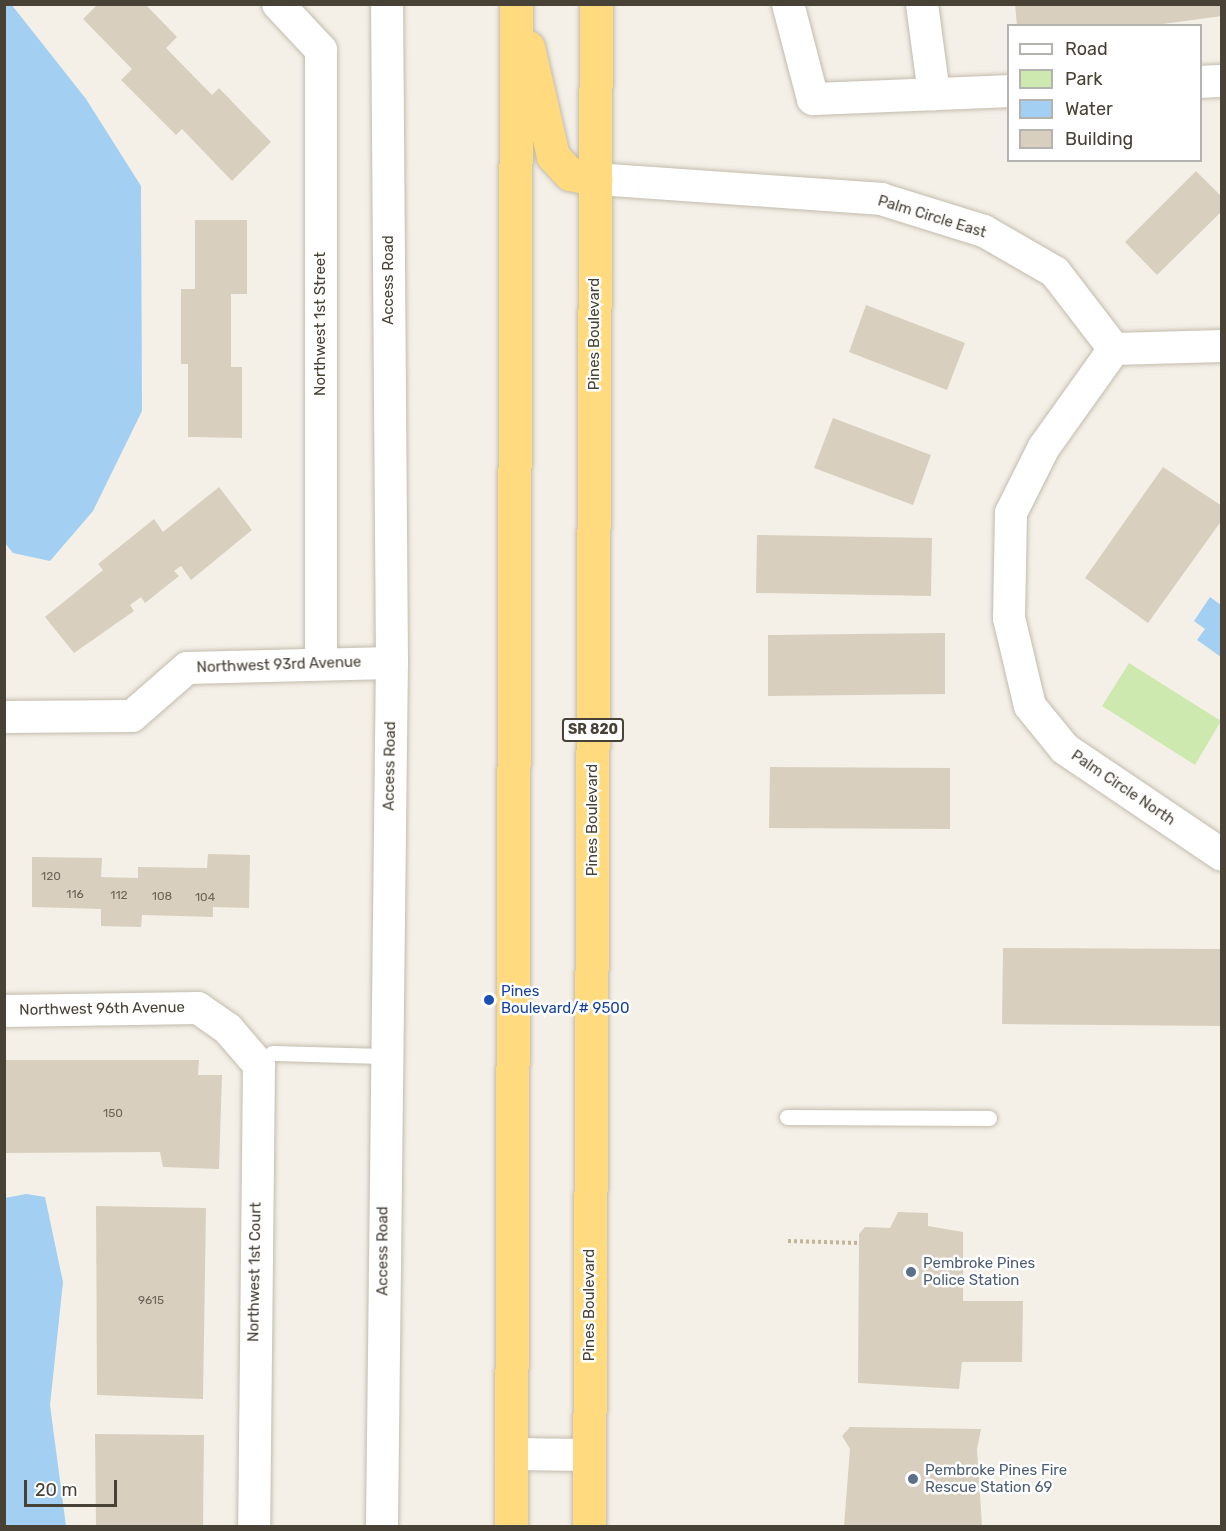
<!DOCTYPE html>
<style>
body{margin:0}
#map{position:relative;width:1226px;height:1531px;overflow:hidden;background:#f4f0e7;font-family:Rubik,sans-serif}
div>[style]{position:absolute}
.green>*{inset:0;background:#cee9af}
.water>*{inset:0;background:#a2cff2}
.building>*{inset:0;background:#d9cfbf}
.path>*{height:4px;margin-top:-2px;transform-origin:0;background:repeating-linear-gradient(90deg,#c2b59a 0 3px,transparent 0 6px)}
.roads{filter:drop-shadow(0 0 2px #c3bbad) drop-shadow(0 0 2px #c3bbad)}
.service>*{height:15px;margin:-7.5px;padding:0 7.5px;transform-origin:7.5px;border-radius:7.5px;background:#fff}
.minor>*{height:32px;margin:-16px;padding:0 16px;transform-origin:16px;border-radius:16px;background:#fff}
.trunk>*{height:33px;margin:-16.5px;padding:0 16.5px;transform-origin:16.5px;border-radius:16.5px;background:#ffda7e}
.dots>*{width:16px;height:16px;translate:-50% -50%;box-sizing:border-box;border:3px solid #fff;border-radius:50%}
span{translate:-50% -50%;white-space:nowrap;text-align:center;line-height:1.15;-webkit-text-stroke:5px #fff;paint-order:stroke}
.number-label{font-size:12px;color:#6c6458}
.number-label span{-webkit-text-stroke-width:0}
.shield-label span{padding:2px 4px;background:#fff;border:2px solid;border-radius:4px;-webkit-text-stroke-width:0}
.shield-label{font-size:14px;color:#474136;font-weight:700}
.street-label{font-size:15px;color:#474136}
.transit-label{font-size:15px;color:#164399}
.left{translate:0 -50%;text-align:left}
.service-label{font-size:15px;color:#4e5e75}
.frame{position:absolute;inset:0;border:6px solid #474136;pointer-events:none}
.legend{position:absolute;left:1007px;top:24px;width:195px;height:138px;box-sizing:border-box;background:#fff;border:2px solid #b5b3af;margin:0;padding:8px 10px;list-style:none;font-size:18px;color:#474136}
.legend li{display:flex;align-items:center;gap:12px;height:30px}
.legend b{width:30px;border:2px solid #b5b3af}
.scale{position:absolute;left:24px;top:1480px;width:93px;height:27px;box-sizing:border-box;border:3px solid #474136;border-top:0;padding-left:8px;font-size:18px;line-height:21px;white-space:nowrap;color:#474136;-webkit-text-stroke:4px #fff;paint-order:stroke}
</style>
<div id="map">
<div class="green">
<i style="clip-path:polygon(1129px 663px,1221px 721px,1195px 765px,1102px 706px)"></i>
</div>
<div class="water">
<i style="clip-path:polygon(11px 4px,86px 99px,141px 186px,142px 411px,93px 511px,50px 561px,13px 553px,5px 543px,4px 5px)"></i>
<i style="clip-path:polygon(1210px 597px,1221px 605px,1221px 657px,1197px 640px,1205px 629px,1194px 621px)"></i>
<i style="clip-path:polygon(26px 1194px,45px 1197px,63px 1282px,50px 1405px,66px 1526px,5px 1526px,5px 1198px)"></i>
</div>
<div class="building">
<i style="clip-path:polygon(98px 4px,145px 4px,177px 37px,166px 48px,212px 95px,219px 88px,271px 142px,232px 181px,182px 129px,176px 135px,121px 80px,132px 69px,83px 19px)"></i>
<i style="clip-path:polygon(1015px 4px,1222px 4px,1222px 16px,1148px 26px,1017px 26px)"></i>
<i style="clip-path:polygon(1196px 171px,1222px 197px,1222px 211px,1157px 275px,1125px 242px)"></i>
<i style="clip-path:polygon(195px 220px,247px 220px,247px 294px,231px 294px,231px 367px,242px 367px,242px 438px,188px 437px,188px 364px,181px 364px,181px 289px,195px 289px)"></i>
<i style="clip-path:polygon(866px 305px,965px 343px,947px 390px,849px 352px)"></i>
<i style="clip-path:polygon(833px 418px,931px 455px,913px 505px,814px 468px)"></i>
<i style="clip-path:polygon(1163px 467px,1222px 506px,1222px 520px,1148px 623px,1085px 578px)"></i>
<i style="clip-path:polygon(219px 487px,252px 530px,191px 580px,181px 566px,174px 571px,179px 576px,145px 603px,141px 597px,130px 605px,134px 611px,74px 653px,45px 617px,103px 570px,98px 564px,154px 519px,163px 532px)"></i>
<i style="clip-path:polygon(757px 535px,932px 538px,931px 596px,756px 593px)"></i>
<i style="clip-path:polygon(945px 633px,945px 694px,768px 696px,768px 635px)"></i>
<i style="clip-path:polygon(770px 767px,950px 768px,950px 829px,769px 828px)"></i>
<i style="clip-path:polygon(208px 854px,250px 855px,249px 908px,213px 907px,213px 917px,142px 915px,141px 927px,101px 926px,101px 909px,32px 907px,32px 857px,102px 858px,101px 877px,138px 878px,138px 867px,207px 868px)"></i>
<i style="clip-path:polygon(1003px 948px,1222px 949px,1222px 1026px,1002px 1024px)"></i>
<i style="clip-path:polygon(4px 1060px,199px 1060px,198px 1075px,222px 1075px,219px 1169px,163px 1167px,160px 1152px,4px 1153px)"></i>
<i style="clip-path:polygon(96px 1206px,206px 1208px,203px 1399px,97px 1395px)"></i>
<i style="clip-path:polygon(898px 1212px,928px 1213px,928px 1226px,963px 1232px,963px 1301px,1023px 1301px,1022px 1362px,962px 1362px,959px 1389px,858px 1383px,859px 1234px,865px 1227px,890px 1228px)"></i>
<i style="clip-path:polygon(850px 1427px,981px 1429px,977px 1449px,982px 1526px,844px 1526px,850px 1449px,842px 1436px)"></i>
<i style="clip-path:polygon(95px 1434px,204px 1435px,203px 1526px,96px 1526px)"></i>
</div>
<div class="path">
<i style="left:788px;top:1241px;width:71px;rotate:1.6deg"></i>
</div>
<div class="roads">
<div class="service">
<i style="left:272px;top:1053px;width:112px;rotate:1.5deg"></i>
<i style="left:787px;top:1117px;width:202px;rotate:0.3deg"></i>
</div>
<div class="minor">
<i style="left:278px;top:4px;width:63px;rotate:46.9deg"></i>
<i style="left:321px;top:50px;width:612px;rotate:90deg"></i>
<i style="left:788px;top:4px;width:98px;rotate:75.3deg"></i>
<i style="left:813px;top:99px;width:195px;rotate:-2.3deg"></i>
<i style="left:922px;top:4px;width:91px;rotate:82.4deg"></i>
<i style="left:1200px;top:82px;width:22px;rotate:-3deg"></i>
<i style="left:596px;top:179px;width:286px;rotate:4deg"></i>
<i style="left:881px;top:199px;width:108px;rotate:17.3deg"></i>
<i style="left:984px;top:231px;width:82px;rotate:30deg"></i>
<i style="left:1055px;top:272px;width:97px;rotate:52.5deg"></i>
<i style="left:1114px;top:349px;width:108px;rotate:-1.6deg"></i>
<i style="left:1114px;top:349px;width:120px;rotate:125.5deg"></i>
<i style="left:1044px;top:447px;width:74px;rotate:116.6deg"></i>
<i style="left:1011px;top:513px;width:105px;rotate:91.1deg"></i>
<i style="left:1009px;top:618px;width:90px;rotate:76.6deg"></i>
<i style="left:1030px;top:706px;width:55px;rotate:50.9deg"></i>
<i style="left:1065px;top:749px;width:189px;rotate:34deg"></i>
<i style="left:4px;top:717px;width:128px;rotate:-0.4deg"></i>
<i style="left:132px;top:716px;width:73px;rotate:-41.1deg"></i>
<i style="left:187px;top:668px;width:205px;rotate:-1.4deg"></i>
<i style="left:4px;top:1011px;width:194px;rotate:-0.9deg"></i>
<i style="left:198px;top:1008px;width:37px;rotate:35deg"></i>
<i style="left:228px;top:1029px;width:48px;rotate:49.3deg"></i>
<i style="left:259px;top:1065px;width:461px;rotate:90.6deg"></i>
<i style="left:511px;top:1454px;width:78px;rotate:0.7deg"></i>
<i style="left:382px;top:1526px;width:863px;rotate:-89.34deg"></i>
<i style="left:392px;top:663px;width:659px;rotate:-90.43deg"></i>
</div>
<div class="trunk">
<i style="left:528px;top:47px;width:112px;rotate:77.1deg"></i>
<i style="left:553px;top:156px;width:25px;rotate:47deg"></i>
<i style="left:570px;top:174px;width:26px;rotate:11deg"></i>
<i style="left:511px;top:1526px;width:1522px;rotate:-89.81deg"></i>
<i style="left:589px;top:1526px;width:1522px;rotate:-89.74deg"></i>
</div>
</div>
<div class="dots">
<i style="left:489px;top:1000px;background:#1a4fb4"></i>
<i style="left:911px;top:1272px;background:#5c6f8a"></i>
<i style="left:913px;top:1479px;background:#5c6f8a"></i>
</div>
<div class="number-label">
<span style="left:51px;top:877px">120</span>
<span style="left:75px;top:895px">116</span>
<span style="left:119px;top:896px">112</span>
<span style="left:162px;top:897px">108</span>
<span style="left:205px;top:898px">104</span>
<span style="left:113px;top:1114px">150</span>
<span style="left:151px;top:1301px">9615</span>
</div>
<div class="shield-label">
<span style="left:593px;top:730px">SR 820</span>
</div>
<div class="street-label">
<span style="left:932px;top:217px;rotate:17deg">Palm Circle East</span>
<span style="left:389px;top:280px;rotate:-90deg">Access Road</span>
<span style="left:321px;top:324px;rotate:-90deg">Northwest 1st Street</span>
<span style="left:595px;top:334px;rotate:-90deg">Pines Boulevard</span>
<span style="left:279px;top:665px;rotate:-2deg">Northwest 93rd Avenue</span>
<span style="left:390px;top:766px;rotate:-89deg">Access Road</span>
<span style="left:1123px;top:788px;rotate:34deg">Palm Circle North</span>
<span style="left:593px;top:820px;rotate:-90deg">Pines Boulevard</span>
<span style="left:102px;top:1009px;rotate:-1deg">Northwest 96th Avenue</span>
<span style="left:383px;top:1251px;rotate:-90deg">Access Road</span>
<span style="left:255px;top:1272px;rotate:-89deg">Northwest 1st Court</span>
<span style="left:590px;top:1305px;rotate:-90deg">Pines Boulevard</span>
</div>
<div class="transit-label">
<span class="left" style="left:501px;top:1000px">Pines<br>Boulevard/# 9500</span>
</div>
<div class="service-label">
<span class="left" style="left:923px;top:1272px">Pembroke Pines<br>Police Station</span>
<span class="left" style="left:925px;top:1479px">Pembroke Pines Fire<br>Rescue Station 69</span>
</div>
<div class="frame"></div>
<ul class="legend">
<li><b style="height:8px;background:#fff"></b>Road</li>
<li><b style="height:16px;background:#cee9af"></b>Park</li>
<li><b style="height:16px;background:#a2cff2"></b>Water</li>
<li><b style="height:16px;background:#d9cfbf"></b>Building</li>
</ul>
<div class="scale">20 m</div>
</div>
